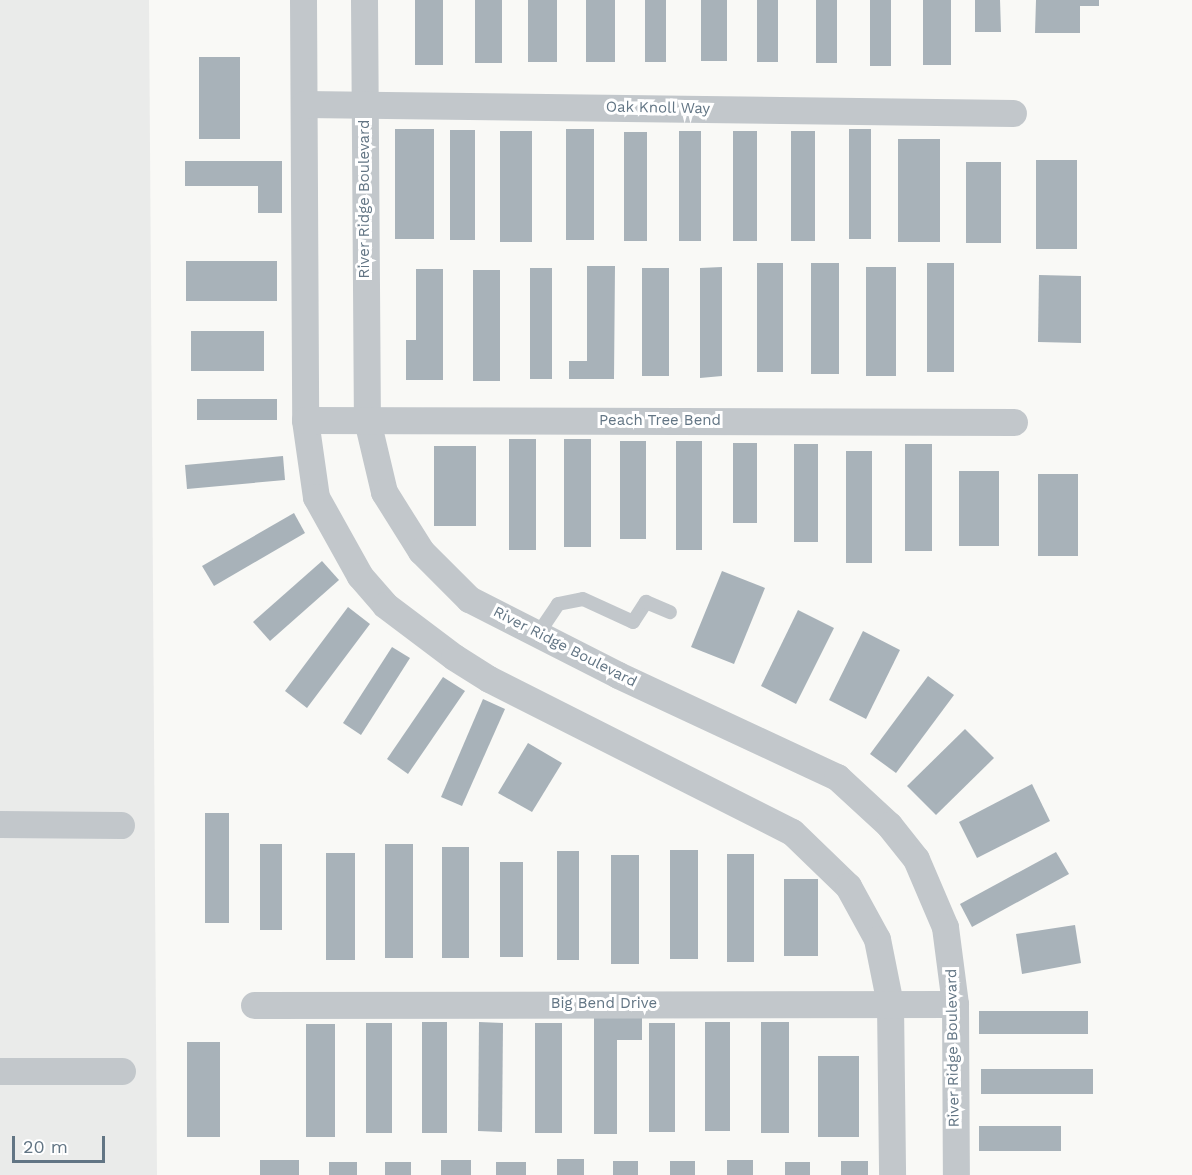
<!DOCTYPE html>
<style>
body{margin:0}
#map{position:relative;width:1192px;height:1175px;overflow:hidden;background:#f9f9f6;font-family:"Work Sans",sans-serif}
div>[style]{position:absolute}
.built>*{inset:0;background:#eaebea}
.building>*{inset:0;background:#a8b2b9}
.lane>*{height:14px;margin:-7px;padding:0 7px;transform-origin:7px;border-radius:7px;background:#c2c7cb}
.street>*{height:27px;margin:-13.5px;padding:0 13.5px;transform-origin:13.5px;border-radius:13.5px;background:#c2c7cb}
span{translate:-50% -50%;white-space:nowrap;text-align:center;line-height:1.15;-webkit-text-stroke:6px #fff;paint-order:stroke}
.street-label{font-size:15px;color:#627584}
.scale{position:absolute;left:12px;top:1136px;width:93px;height:27px;box-sizing:border-box;border:3px solid #627584;border-top:0;padding-left:8px;font-size:18px;line-height:21px;white-space:nowrap;color:#627584;-webkit-text-stroke:4px #fff;paint-order:stroke}
</style>
<div id="map">
<div class="built">
<i style="clip-path:polygon(0 0,149px 0,157px 1175px,0 1175px)"></i>
</div>
<div class="building">
<i style="clip-path:polygon(415px 0,443px 0,443px 65px,415px 65px)"></i>
<i style="clip-path:polygon(475px 0,502px 0,502px 63px,475px 63px)"></i>
<i style="clip-path:polygon(528px 0,557px 0,557px 62px,528px 62px)"></i>
<i style="clip-path:polygon(586px 0,615px 0,615px 62px,586px 62px)"></i>
<i style="clip-path:polygon(645px 0,666px 0,666px 62px,645px 62px)"></i>
<i style="clip-path:polygon(701px 0,727px 0,727px 61px,701px 61px)"></i>
<i style="clip-path:polygon(757px 0,778px 0,778px 62px,757px 62px)"></i>
<i style="clip-path:polygon(816px 0,837px 0,837px 63px,816px 63px)"></i>
<i style="clip-path:polygon(870px 0,891px 0,891px 66px,870px 66px)"></i>
<i style="clip-path:polygon(923px 0,951px 0,951px 65px,923px 65px)"></i>
<i style="clip-path:polygon(975px 0,1000px 0,1001px 32px,975px 32px)"></i>
<i style="clip-path:polygon(1036px 0,1099px 0,1099px 6px,1080px 6px,1080px 33px,1035px 33px)"></i>
<i style="clip-path:polygon(199px 57px,240px 57px,240px 139px,199px 139px)"></i>
<i style="clip-path:polygon(395px 129px,434px 129px,434px 239px,395px 239px)"></i>
<i style="clip-path:polygon(566px 129px,594px 129px,594px 240px,566px 240px)"></i>
<i style="clip-path:polygon(849px 129px,871px 129px,871px 239px,849px 239px)"></i>
<i style="clip-path:polygon(450px 130px,475px 130px,475px 240px,450px 240px)"></i>
<i style="clip-path:polygon(500px 131px,532px 131px,532px 242px,500px 242px)"></i>
<i style="clip-path:polygon(679px 131px,701px 131px,701px 241px,679px 241px)"></i>
<i style="clip-path:polygon(733px 131px,757px 131px,757px 241px,733px 241px)"></i>
<i style="clip-path:polygon(791px 131px,815px 131px,815px 241px,791px 241px)"></i>
<i style="clip-path:polygon(624px 132px,647px 132px,647px 241px,624px 241px)"></i>
<i style="clip-path:polygon(898px 139px,940px 139px,940px 242px,898px 242px)"></i>
<i style="clip-path:polygon(1036px 160px,1077px 160px,1077px 249px,1036px 249px)"></i>
<i style="clip-path:polygon(185px 161px,282px 161px,282px 213px,258px 213px,258px 186px,185px 186px)"></i>
<i style="clip-path:polygon(966px 162px,1001px 162px,1001px 243px,966px 243px)"></i>
<i style="clip-path:polygon(186px 261px,277px 261px,277px 301px,186px 301px)"></i>
<i style="clip-path:polygon(757px 263px,783px 263px,783px 372px,757px 372px)"></i>
<i style="clip-path:polygon(811px 263px,839px 263px,839px 374px,811px 374px)"></i>
<i style="clip-path:polygon(927px 263px,954px 263px,954px 372px,927px 372px)"></i>
<i style="clip-path:polygon(587px 266px,615px 266px,614px 379px,569px 379px,569px 361px,587px 361px)"></i>
<i style="clip-path:polygon(722px 267px,722px 376px,700px 378px,700px 268px)"></i>
<i style="clip-path:polygon(866px 267px,896px 267px,896px 376px,866px 376px)"></i>
<i style="clip-path:polygon(530px 268px,552px 268px,552px 379px,530px 379px)"></i>
<i style="clip-path:polygon(642px 268px,669px 268px,669px 376px,642px 376px)"></i>
<i style="clip-path:polygon(416px 269px,443px 269px,443px 380px,406px 380px,406px 340px,416px 340px)"></i>
<i style="clip-path:polygon(473px 270px,500px 270px,500px 381px,473px 381px)"></i>
<i style="clip-path:polygon(1039px 275px,1081px 276px,1081px 343px,1038px 342px)"></i>
<i style="clip-path:polygon(191px 331px,264px 331px,264px 371px,191px 371px)"></i>
<i style="clip-path:polygon(197px 399px,277px 399px,277px 420px,197px 420px)"></i>
<i style="clip-path:polygon(509px 439px,536px 439px,536px 550px,509px 550px)"></i>
<i style="clip-path:polygon(564px 439px,591px 439px,591px 547px,564px 547px)"></i>
<i style="clip-path:polygon(620px 441px,646px 441px,646px 539px,620px 539px)"></i>
<i style="clip-path:polygon(676px 441px,702px 441px,702px 550px,676px 550px)"></i>
<i style="clip-path:polygon(733px 443px,757px 443px,757px 523px,733px 523px)"></i>
<i style="clip-path:polygon(794px 444px,818px 444px,818px 542px,794px 542px)"></i>
<i style="clip-path:polygon(905px 444px,932px 444px,932px 551px,905px 551px)"></i>
<i style="clip-path:polygon(434px 446px,476px 446px,476px 526px,434px 526px)"></i>
<i style="clip-path:polygon(846px 451px,872px 451px,872px 563px,846px 563px)"></i>
<i style="clip-path:polygon(283px 456px,285px 480px,187px 489px,185px 465px)"></i>
<i style="clip-path:polygon(959px 471px,999px 471px,999px 546px,959px 546px)"></i>
<i style="clip-path:polygon(1038px 474px,1078px 474px,1078px 556px,1038px 556px)"></i>
<i style="clip-path:polygon(294px 513px,305px 533px,214px 586px,202px 566px)"></i>
<i style="clip-path:polygon(322px 561px,339px 580px,270px 641px,253px 622px)"></i>
<i style="clip-path:polygon(722px 571px,765px 588px,734px 664px,691px 647px)"></i>
<i style="clip-path:polygon(348px 607px,370px 624px,307px 708px,285px 691px)"></i>
<i style="clip-path:polygon(798px 610px,834px 628px,796px 704px,761px 686px)"></i>
<i style="clip-path:polygon(863px 631px,900px 650px,866px 719px,829px 700px)"></i>
<i style="clip-path:polygon(392px 647px,410px 658px,361px 735px,343px 723px)"></i>
<i style="clip-path:polygon(928px 676px,954px 695px,896px 773px,870px 754px)"></i>
<i style="clip-path:polygon(443px 677px,465px 691px,408px 774px,387px 759px)"></i>
<i style="clip-path:polygon(483px 699px,505px 709px,462px 806px,441px 797px)"></i>
<i style="clip-path:polygon(965px 729px,994px 758px,936px 815px,907px 786px)"></i>
<i style="clip-path:polygon(528px 743px,562px 763px,532px 812px,498px 793px)"></i>
<i style="clip-path:polygon(1032px 784px,1050px 821px,977px 858px,959px 822px)"></i>
<i style="clip-path:polygon(205px 813px,229px 813px,229px 923px,205px 923px)"></i>
<i style="clip-path:polygon(260px 844px,282px 844px,282px 930px,260px 930px)"></i>
<i style="clip-path:polygon(385px 844px,413px 844px,413px 958px,385px 958px)"></i>
<i style="clip-path:polygon(442px 847px,469px 847px,469px 958px,442px 958px)"></i>
<i style="clip-path:polygon(670px 850px,698px 850px,698px 959px,670px 959px)"></i>
<i style="clip-path:polygon(557px 851px,579px 851px,579px 960px,557px 960px)"></i>
<i style="clip-path:polygon(1056px 852px,1069px 874px,972px 927px,960px 904px)"></i>
<i style="clip-path:polygon(326px 853px,355px 853px,355px 960px,326px 960px)"></i>
<i style="clip-path:polygon(727px 854px,754px 854px,754px 962px,727px 962px)"></i>
<i style="clip-path:polygon(611px 855px,639px 855px,639px 964px,611px 964px)"></i>
<i style="clip-path:polygon(500px 862px,523px 862px,523px 957px,500px 957px)"></i>
<i style="clip-path:polygon(784px 879px,818px 879px,818px 956px,784px 956px)"></i>
<i style="clip-path:polygon(1075px 925px,1081px 963px,1022px 974px,1016px 934px)"></i>
<i style="clip-path:polygon(979px 1011px,1088px 1011px,1088px 1034px,979px 1034px)"></i>
<i style="clip-path:polygon(594px 1018px,642px 1018px,642px 1040px,617px 1040px,617px 1134px,594px 1134px)"></i>
<i style="clip-path:polygon(422px 1022px,447px 1022px,447px 1133px,422px 1133px)"></i>
<i style="clip-path:polygon(479px 1022px,503px 1023px,502px 1132px,478px 1131px)"></i>
<i style="clip-path:polygon(705px 1022px,730px 1022px,730px 1131px,705px 1131px)"></i>
<i style="clip-path:polygon(761px 1022px,789px 1022px,789px 1133px,761px 1133px)"></i>
<i style="clip-path:polygon(366px 1023px,392px 1023px,392px 1133px,366px 1133px)"></i>
<i style="clip-path:polygon(535px 1023px,562px 1023px,562px 1133px,535px 1133px)"></i>
<i style="clip-path:polygon(649px 1023px,675px 1023px,675px 1132px,649px 1132px)"></i>
<i style="clip-path:polygon(306px 1024px,335px 1024px,335px 1137px,306px 1137px)"></i>
<i style="clip-path:polygon(187px 1042px,220px 1042px,220px 1137px,187px 1137px)"></i>
<i style="clip-path:polygon(818px 1056px,859px 1056px,859px 1137px,818px 1137px)"></i>
<i style="clip-path:polygon(981px 1069px,1093px 1069px,1093px 1094px,981px 1094px)"></i>
<i style="clip-path:polygon(979px 1126px,1061px 1126px,1061px 1151px,979px 1151px)"></i>
<i style="clip-path:polygon(557px 1159px,584px 1159px,584px 1175px,557px 1175px)"></i>
<i style="clip-path:polygon(260px 1160px,299px 1160px,299px 1175px,260px 1175px)"></i>
<i style="clip-path:polygon(441px 1160px,471px 1160px,471px 1175px,441px 1175px)"></i>
<i style="clip-path:polygon(727px 1160px,753px 1160px,753px 1175px,727px 1175px)"></i>
<i style="clip-path:polygon(613px 1161px,638px 1161px,638px 1175px,613px 1175px)"></i>
<i style="clip-path:polygon(670px 1161px,695px 1161px,695px 1175px,670px 1175px)"></i>
<i style="clip-path:polygon(841px 1161px,868px 1161px,868px 1175px,841px 1175px)"></i>
<i style="clip-path:polygon(329px 1162px,357px 1162px,357px 1175px,329px 1175px)"></i>
<i style="clip-path:polygon(385px 1162px,411px 1162px,411px 1175px,385px 1175px)"></i>
<i style="clip-path:polygon(496px 1162px,526px 1162px,526px 1175px,496px 1175px)"></i>
<i style="clip-path:polygon(785px 1162px,810px 1162px,810px 1175px,785px 1175px)"></i>
</div>
<div class="lane">
<i style="left:538px;top:634px;width:36px;rotate:-56deg"></i>
<i style="left:558px;top:604px;width:25px;rotate:-11deg"></i>
<i style="left:583px;top:599px;width:55px;rotate:24.7deg"></i>
<i style="left:633px;top:622px;width:24px;rotate:-57deg"></i>
<i style="left:646px;top:602px;width:26px;rotate:23deg"></i>
</div>
<div class="street">
<i style="left:303px;top:0;width:420px;rotate:89.7deg"></i>
<i style="left:305px;top:420px;width:78px;rotate:81.9deg"></i>
<i style="left:316px;top:497px;width:90px;rotate:60.9deg"></i>
<i style="left:360px;top:576px;width:38px;rotate:49deg"></i>
<i style="left:385px;top:605px;width:86px;rotate:37deg"></i>
<i style="left:454px;top:657px;width:41px;rotate:32.2deg"></i>
<i style="left:489px;top:679px;width:339px;rotate:26.8deg"></i>
<i style="left:792px;top:832px;width:78px;rotate:44deg"></i>
<i style="left:848px;top:886px;width:60px;rotate:61.3deg"></i>
<i style="left:877px;top:939px;width:66px;rotate:78.7deg"></i>
<i style="left:890px;top:1004px;width:171px;rotate:89.3deg"></i>
<i style="left:364px;top:0;width:420px;rotate:89.6deg"></i>
<i style="left:367px;top:420px;width:74px;rotate:76.7deg"></i>
<i style="left:384px;top:492px;width:70px;rotate:57.9deg"></i>
<i style="left:421px;top:551px;width:68px;rotate:45deg"></i>
<i style="left:469px;top:599px;width:167px;rotate:27deg"></i>
<i style="left:618px;top:675px;width:242px;rotate:25deg"></i>
<i style="left:837px;top:777px;width:71px;rotate:42.7deg"></i>
<i style="left:889px;top:825px;width:43px;rotate:51.5deg"></i>
<i style="left:916px;top:859px;width:74px;rotate:66.9deg"></i>
<i style="left:945px;top:927px;width:78px;rotate:82.6deg"></i>
<i style="left:955px;top:1004px;width:171px;rotate:89.7deg"></i>
<i style="left:304px;top:104px;width:709px;rotate:0.73deg"></i>
<i style="left:305px;top:420px;width:709px;rotate:0.16deg"></i>
<i style="left:0;top:824px;width:121px;rotate:0.5deg"></i>
<i style="left:254px;top:1005px;width:701px;rotate:-0.08deg"></i>
<i style="left:0;top:1071px;width:122px"></i>
</div>
<div class="street-label">
<span style="left:658px;top:108px;rotate:1deg">Oak Knoll Way</span>
<span style="left:365px;top:199px;rotate:-90deg">River Ridge Boulevard</span>
<span style="left:660px;top:421px">Peach Tree Bend</span>
<span style="left:565px;top:647px;rotate:27deg">River Ridge Boulevard</span>
<span style="left:604px;top:1004px">Big Bend Drive</span>
<span style="left:953px;top:1048px;rotate:-91deg">River Ridge Boulevard</span>
</div>
<div class="scale">20 m</div>
</div>
